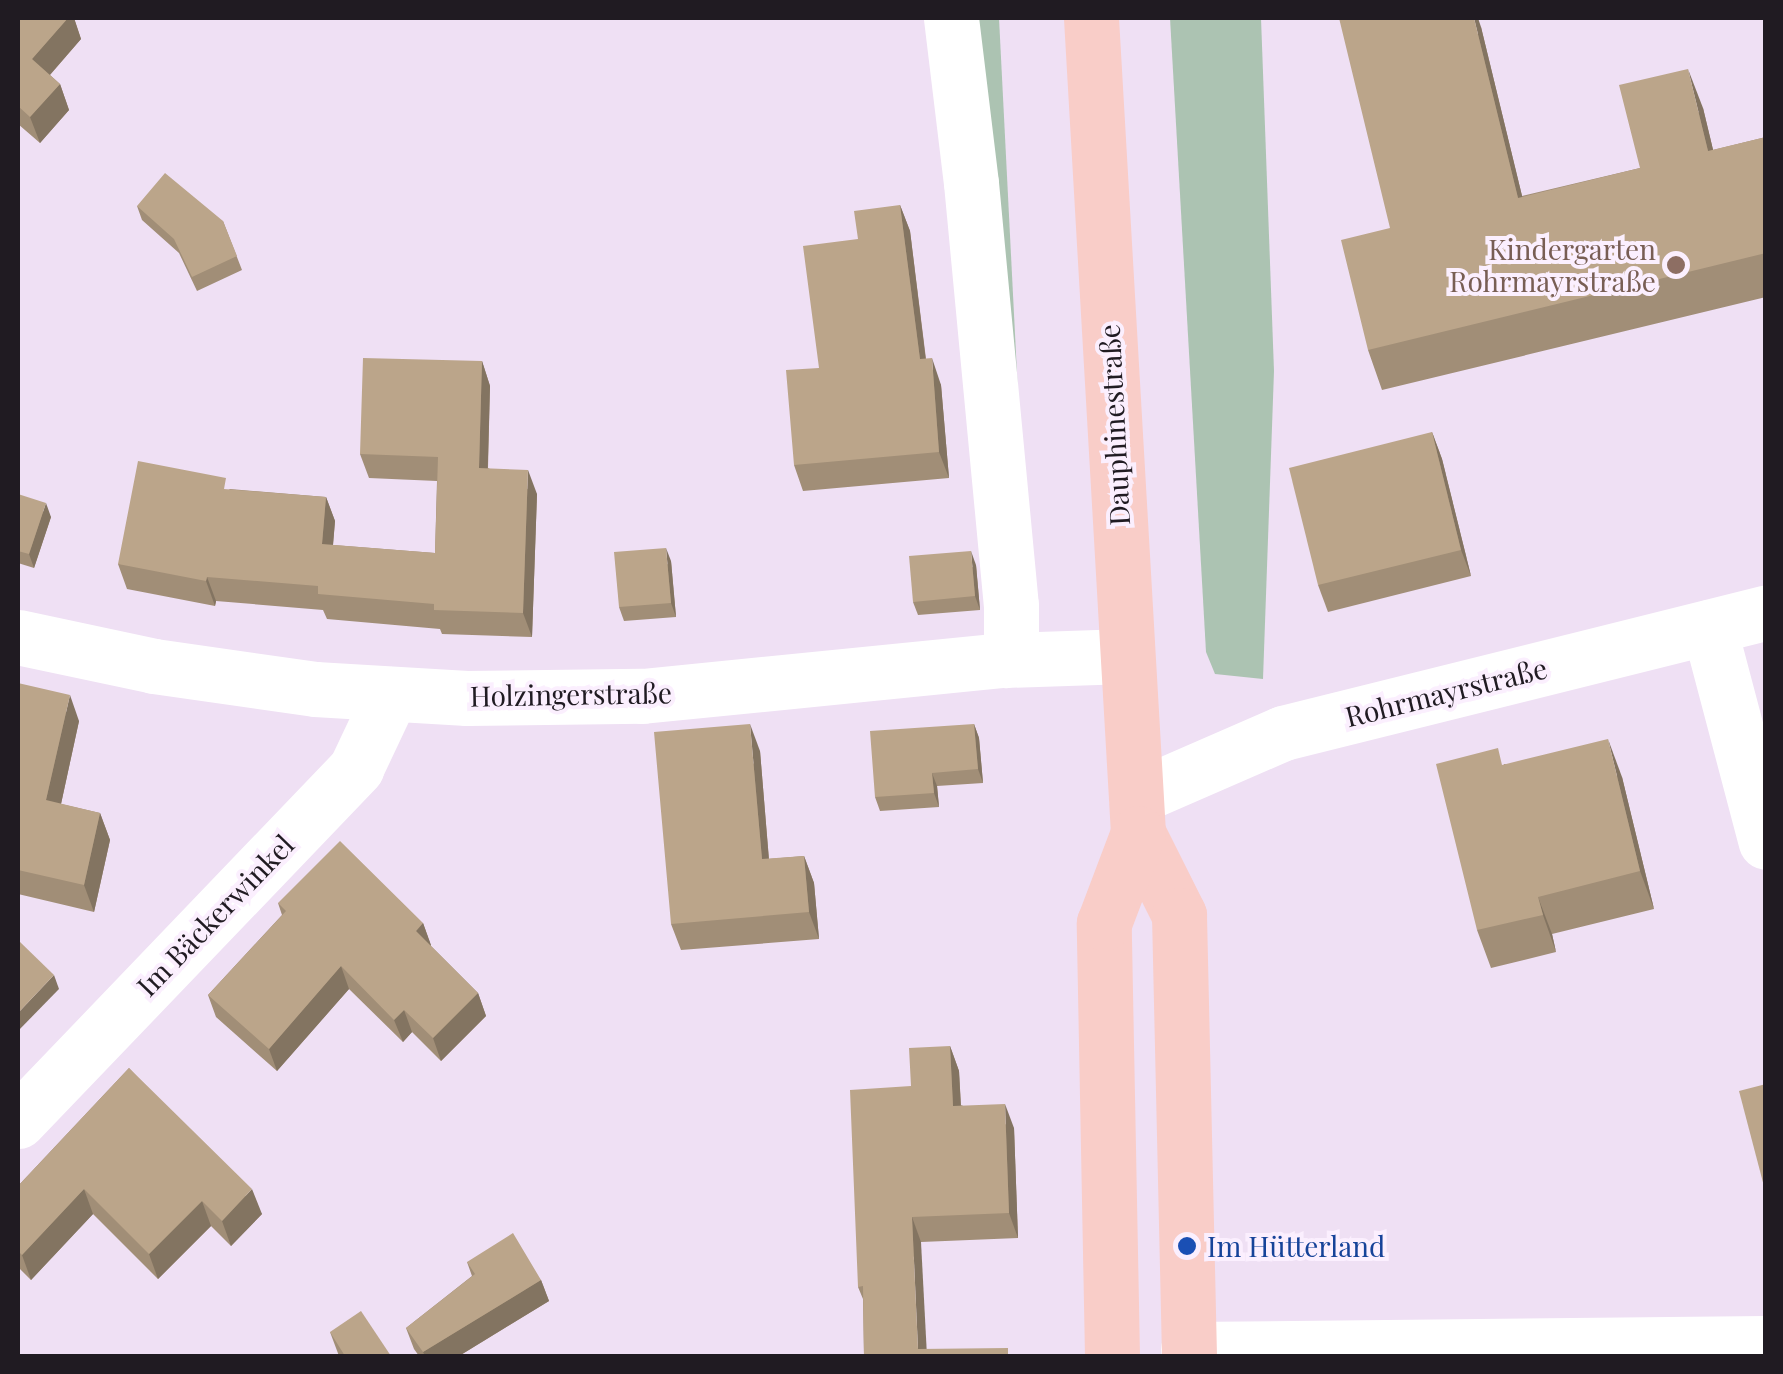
<!DOCTYPE html>
<meta charset="utf-8">
<style>
body{margin:0}
#map{position:relative;width:1783px;height:1374px;overflow:hidden;background:#efe0f4;font-family:"Playfair Display",serif}
div>[style]{position:absolute}
.green>*{inset:0;background:#acc3b2}
.minor>*{height:55px;margin:-27.5px;padding:0 27.5px;transform-origin:27.5px;border-radius:27.5px;background:#fff}
.major>*{height:55px;margin:-27.5px;padding:0 27.5px;transform-origin:27.5px;border-radius:27.5px;background:#f9cdc8}
.wall>*{inset:0;background:#a18e77}
.shaded-wall>*{inset:0;background:#837461}
.building>*{inset:0;background:#bba58a}
.dots>*{width:28px;height:28px;translate:-50% -50%;box-sizing:border-box;border:5px solid #fbeffe;border-radius:50%}
span{translate:-50% -50%;white-space:nowrap;text-align:center;line-height:1.15;-webkit-text-stroke:8px #fbeffe;paint-order:stroke}
.education-label{font-size:28px;color:#785e54}
.right{translate:-100% -50%;text-align:right}
.street-label{font-size:28px;color:#201b22}
.transit-label{font-size:28px;color:#164399}
.left{translate:0 -50%;text-align:left}
.frame{position:absolute;inset:0;border:20px solid #201b22;pointer-events:none}
</style>
<div id="map">
<div class="green">
<i style="clip-path:polygon(966px 18px,999px 18px,1029px 610px)"></i>
<i style="clip-path:polygon(1170px 18px,1261px 18px,1274px 371px,1263px 679px,1215px 674px,1206px 652px)"></i>
</div>
<div class="minor">
<i style="left:951px;top:18px;width:166px;rotate:83.1deg"></i>
<i style="left:971px;top:183px;width:424px;rotate:84.6deg"></i>
<i style="left:1011px;top:605px;width:34px;rotate:90deg"></i>
<i style="left:1011px;top:639px;width:22px;rotate:106deg"></i>
<i style="left:1709px;top:627px;width:222px;rotate:75.2deg"></i>
<i style="left:18px;top:637px;width:139px;rotate:12deg"></i>
<i style="left:154px;top:666px;width:163px;rotate:8.1deg"></i>
<i style="left:315px;top:689px;width:152px;rotate:3.4deg"></i>
<i style="left:467px;top:698px;width:175px;rotate:-0.7deg"></i>
<i style="left:642px;top:696px;width:365px;rotate:-5.7deg"></i>
<i style="left:1005px;top:660px;width:122px;rotate:-1.9deg"></i>
<i style="left:1136px;top:797px;width:160px;rotate:-23.5deg"></i>
<i style="left:1283px;top:733px;width:498px;rotate:-14deg"></i>
<i style="left:18px;top:1121px;width:489px;rotate:-46.2deg"></i>
<i style="left:356px;top:768px;width:82px;rotate:-64.7deg"></i>
<i style="left:1188px;top:1349px;width:578px;rotate:-0.59deg"></i>
</div>
<div class="major">
<i style="left:1091px;top:18px;width:816px;rotate:86.7deg"></i>
<i style="left:1138px;top:833px;width:92px;rotate:63.4deg"></i>
<i style="left:1179px;top:915px;width:441px;rotate:88.7deg"></i>
<i style="left:1112px;top:1356px;width:433px;rotate:-91.1deg"></i>
<i style="left:1104px;top:923px;width:96px;rotate:-69.3deg"></i>
</div>
<div class="wall">
<i style="clip-path:polygon(18px 18px,74px 18px,81px 39px,50px 75px,60px 84px,69px 110px,40px 143px,18px 124px)"></i>
<i style="clip-path:polygon(1481px 27px,1522px 196px,1640px 168px,1703px 108px,1713px 150px,1766px 137px,1766px 297px,1382px 390px,1368px 350px,1390px 228px)"></i>
<i style="clip-path:polygon(900px 205px,910px 231px,926px 359px,941px 385px,949px 478px,803px 491px,794px 465px,858px 239px)"></i>
<i style="clip-path:polygon(137px 206px,223px 221px,242px 270px,197px 291px,179px 253px,142px 220px)"></i>
<i style="clip-path:polygon(482px 361px,490px 386px,488px 468px,537px 494px,532px 637px,442px 634px,440px 629px,327px 619px,323px 610px,216px 601px,215px 606px,127px 589px,118px 564px,230px 489px,326px 497px,335px 521px,333px 545px,435px 553px,437px 481px,369px 478px,360px 454px)"></i>
<i style="clip-path:polygon(1432px 432px,1442px 459px,1471px 576px,1328px 612px,1318px 585px)"></i>
<i style="clip-path:polygon(18px 494px,51px 517px,34px 568px,18px 563px)"></i>
<i style="clip-path:polygon(671px 561px,676px 617px,624px 621px,619px 607px)"></i>
<i style="clip-path:polygon(976px 565px,980px 610px,918px 615px,913px 602px)"></i>
<i style="clip-path:polygon(18px 683px,79px 721px,61px 804px,100px 813px,110px 840px,94px 912px,18px 894px)"></i>
<i style="clip-path:polygon(974px 724px,979px 738px,983px 783px,937px 786px,939px 807px,880px 811px,875px 797px)"></i>
<i style="clip-path:polygon(760px 751px,769px 859px,804px 856px,814px 883px,819px 939px,681px 950px,671px 924px)"></i>
<i style="clip-path:polygon(1504px 764px,1622px 777px,1654px 909px,1552px 934px,1556px 952px,1491px 968px,1477px 930px)"></i>
<i style="clip-path:polygon(278px 903px,423px 923px,431px 946px,478px 993px,486px 1016px,441px 1061px,412px 1032px,403px 1042px,349px 989px,277px 1071px,216px 1017px,208px 995px,282px 915px)"></i>
<i style="clip-path:polygon(950px 1046px,959px 1071px,961px 1105px,1014px 1128px,1018px 1238px,921px 1242px,864px 1356px,863px 1299px,858px 1287px,911px 1086px)"></i>
<i style="clip-path:polygon(129px 1068px,262px 1214px,231px 1246px,211px 1226px,158px 1279px,93px 1214px,31px 1280px,18px 1267px,18px 1186px)"></i>
<i style="clip-path:polygon(467px 1262px,541px 1280px,549px 1301px,459px 1356px,419px 1356px,414px 1349px,406px 1328px,472px 1276px)"></i>
<i style="clip-path:polygon(330px 1332px,391px 1356px,339px 1356px)"></i>
</div>
<div class="shaded-wall">
<i style="clip-path:polygon(68px 18px,74px 18px,81px 39px,41px 85px,32px 59px)"></i>
<i style="clip-path:polygon(1474px 18px,1478px 18px,1481px 27px,1532px 237px,1518px 198px)"></i>
<i style="clip-path:polygon(1688px 69px,1703px 108px,1723px 191px,1708px 151px)"></i>
<i style="clip-path:polygon(60px 84px,69px 110px,40px 143px,30px 117px)"></i>
<i style="clip-path:polygon(900px 205px,910px 231px,929px 386px,920px 359px)"></i>
<i style="clip-path:polygon(932px 358px,941px 385px,949px 478px,939px 452px)"></i>
<i style="clip-path:polygon(482px 361px,490px 386px,487px 492px,479px 468px)"></i>
<i style="clip-path:polygon(1432px 432px,1442px 459px,1471px 576px,1461px 550px)"></i>
<i style="clip-path:polygon(528px 470px,537px 494px,532px 637px,523px 613px)"></i>
<i style="clip-path:polygon(326px 497px,335px 521px,331px 568px,322px 544px)"></i>
<i style="clip-path:polygon(46px 503px,51px 517px,34px 568px,29px 554px)"></i>
<i style="clip-path:polygon(666px 548px,671px 561px,676px 617px,671px 603px)"></i>
<i style="clip-path:polygon(971px 551px,976px 565px,980px 610px,975px 596px)"></i>
<i style="clip-path:polygon(207px 577px,216px 601px,215px 606px,206px 581px)"></i>
<i style="clip-path:polygon(70px 695px,79px 721px,56px 827px,46px 800px)"></i>
<i style="clip-path:polygon(750px 724px,760px 751px,771px 886px,762px 859px)"></i>
<i style="clip-path:polygon(974px 724px,979px 738px,983px 783px,978px 769px)"></i>
<i style="clip-path:polygon(1608px 739px,1622px 777px,1654px 909px,1640px 871px)"></i>
<i style="clip-path:polygon(932px 773px,937px 786px,939px 807px,934px 793px)"></i>
<i style="clip-path:polygon(100px 813px,110px 840px,94px 912px,84px 885px)"></i>
<i style="clip-path:polygon(804px 856px,814px 883px,819px 939px,809px 912px)"></i>
<i style="clip-path:polygon(1538px 897px,1552px 934px,1556px 952px,1543px 915px)"></i>
<i style="clip-path:polygon(423px 923px,431px 945px,424px 953px,416px 931px)"></i>
<i style="clip-path:polygon(341px 966px,349px 989px,277px 1071px,269px 1049px)"></i>
<i style="clip-path:polygon(54px 975px,59px 989px,18px 1031px,18px 1013px)"></i>
<i style="clip-path:polygon(478px 993px,486px 1016px,441px 1061px,433px 1038px)"></i>
<i style="clip-path:polygon(404px 1010px,412px 1032px,403px 1042px,394px 1020px)"></i>
<i style="clip-path:polygon(950px 1046px,959px 1071px,962px 1130px,953px 1106px)"></i>
<i style="clip-path:polygon(1005px 1104px,1014px 1128px,1018px 1238px,1009px 1213px)"></i>
<i style="clip-path:polygon(84px 1189px,93px 1214px,31px 1280px,22px 1255px)"></i>
<i style="clip-path:polygon(252px 1189px,262px 1214px,231px 1246px,222px 1221px)"></i>
<i style="clip-path:polygon(202px 1201px,211px 1226px,158px 1279px,149px 1254px)"></i>
<i style="clip-path:polygon(912px 1217px,921px 1242px,927px 1356px,918px 1349px)"></i>
<i style="clip-path:polygon(541px 1280px,549px 1301px,459px 1356px,425px 1356px,423px 1352px)"></i>
</div>
<div class="building">
<i style="clip-path:polygon(18px 18px,68px 18px,32px 59px,60px 84px,30px 117px,18px 106px)"></i>
<i style="clip-path:polygon(1339px 18px,1474px 18px,1518px 198px,1640px 168px,1619px 85px,1688px 69px,1708px 151px,1766px 137px,1766px 253px,1368px 350px,1341px 240px,1390px 228px)"></i>
<i style="clip-path:polygon(165px 173px,223px 221px,237px 256px,192px 277px,174px 239px,137px 206px)"></i>
<i style="clip-path:polygon(900px 205px,920px 359px,932px 358px,939px 452px,794px 465px,786px 370px,819px 368px,803px 246px,858px 239px,854px 211px)"></i>
<i style="clip-path:polygon(363px 358px,482px 361px,479px 468px,528px 470px,523px 613px,434px 610px,434px 604px,318px 594px,318px 586px,207px 577px,206px 581px,118px 564px,138px 461px,226px 478px,224px 489px,326px 497px,322px 544px,435px 553px,438px 457px,360px 454px)"></i>
<i style="clip-path:polygon(1432px 432px,1461px 550px,1318px 585px,1289px 468px)"></i>
<i style="clip-path:polygon(18px 494px,46px 503px,29px 554px,18px 551px)"></i>
<i style="clip-path:polygon(666px 548px,671px 603px,619px 607px,614px 552px)"></i>
<i style="clip-path:polygon(971px 551px,975px 596px,913px 602px,909px 556px)"></i>
<i style="clip-path:polygon(18px 683px,70px 695px,46px 800px,100px 813px,84px 885px,18px 870px)"></i>
<i style="clip-path:polygon(750px 724px,762px 859px,804px 856px,809px 912px,671px 924px,654px 732px)"></i>
<i style="clip-path:polygon(974px 724px,978px 769px,932px 773px,934px 793px,875px 797px,870px 731px)"></i>
<i style="clip-path:polygon(1608px 739px,1640px 871px,1538px 897px,1543px 915px,1477px 930px,1436px 764px,1498px 748px,1502px 765px)"></i>
<i style="clip-path:polygon(340px 841px,423px 923px,416px 931px,478px 993px,433px 1038px,404px 1010px,394px 1020px,341px 966px,269px 1049px,208px 995px,286px 911px,278px 903px)"></i>
<i style="clip-path:polygon(18px 940px,54px 975px,18px 1013px)"></i>
<i style="clip-path:polygon(950px 1046px,953px 1106px,1005px 1104px,1009px 1213px,912px 1217px,918px 1349px,1008px 1348px,1008px 1356px,864px 1356px,863px 1286px,858px 1287px,850px 1090px,911px 1086px,909px 1048px)"></i>
<i style="clip-path:polygon(129px 1068px,252px 1189px,222px 1221px,202px 1201px,149px 1254px,84px 1189px,22px 1255px,18px 1251px,18px 1186px)"></i>
<i style="clip-path:polygon(1766px 1084px,1766px 1194px,1739px 1091px)"></i>
<i style="clip-path:polygon(513px 1233px,541px 1280px,423px 1352px,406px 1328px,475px 1274px,467px 1262px)"></i>
<i style="clip-path:polygon(361px 1311px,391px 1356px,345px 1356px,330px 1332px)"></i>
</div>
<div class="dots">
<i style="left:1676px;top:265px;background:#8d6e63"></i>
<i style="left:1187px;top:1246px;background:#1a4fb4"></i>
</div>
<div class="education-label">
<span class="right" style="left:1656px;top:265px">Kindergarten<br>Rohrmayrstraße</span>
</div>
<div class="street-label">
<span style="left:1114px;top:425px;rotate:-93deg">Dauphinestraße</span>
<span style="left:1446px;top:692px;rotate:-14deg">Rohrmayrstraße</span>
<span style="left:571px;top:694px;rotate:-1deg">Holzingerstraße</span>
<span style="left:215px;top:915px;rotate:-46deg">Im Bäckerwinkel</span>
</div>
<div class="transit-label">
<span class="left" style="left:1207px;top:1246px">Im Hütterland</span>
</div>
<div class="frame"></div>
</div>
